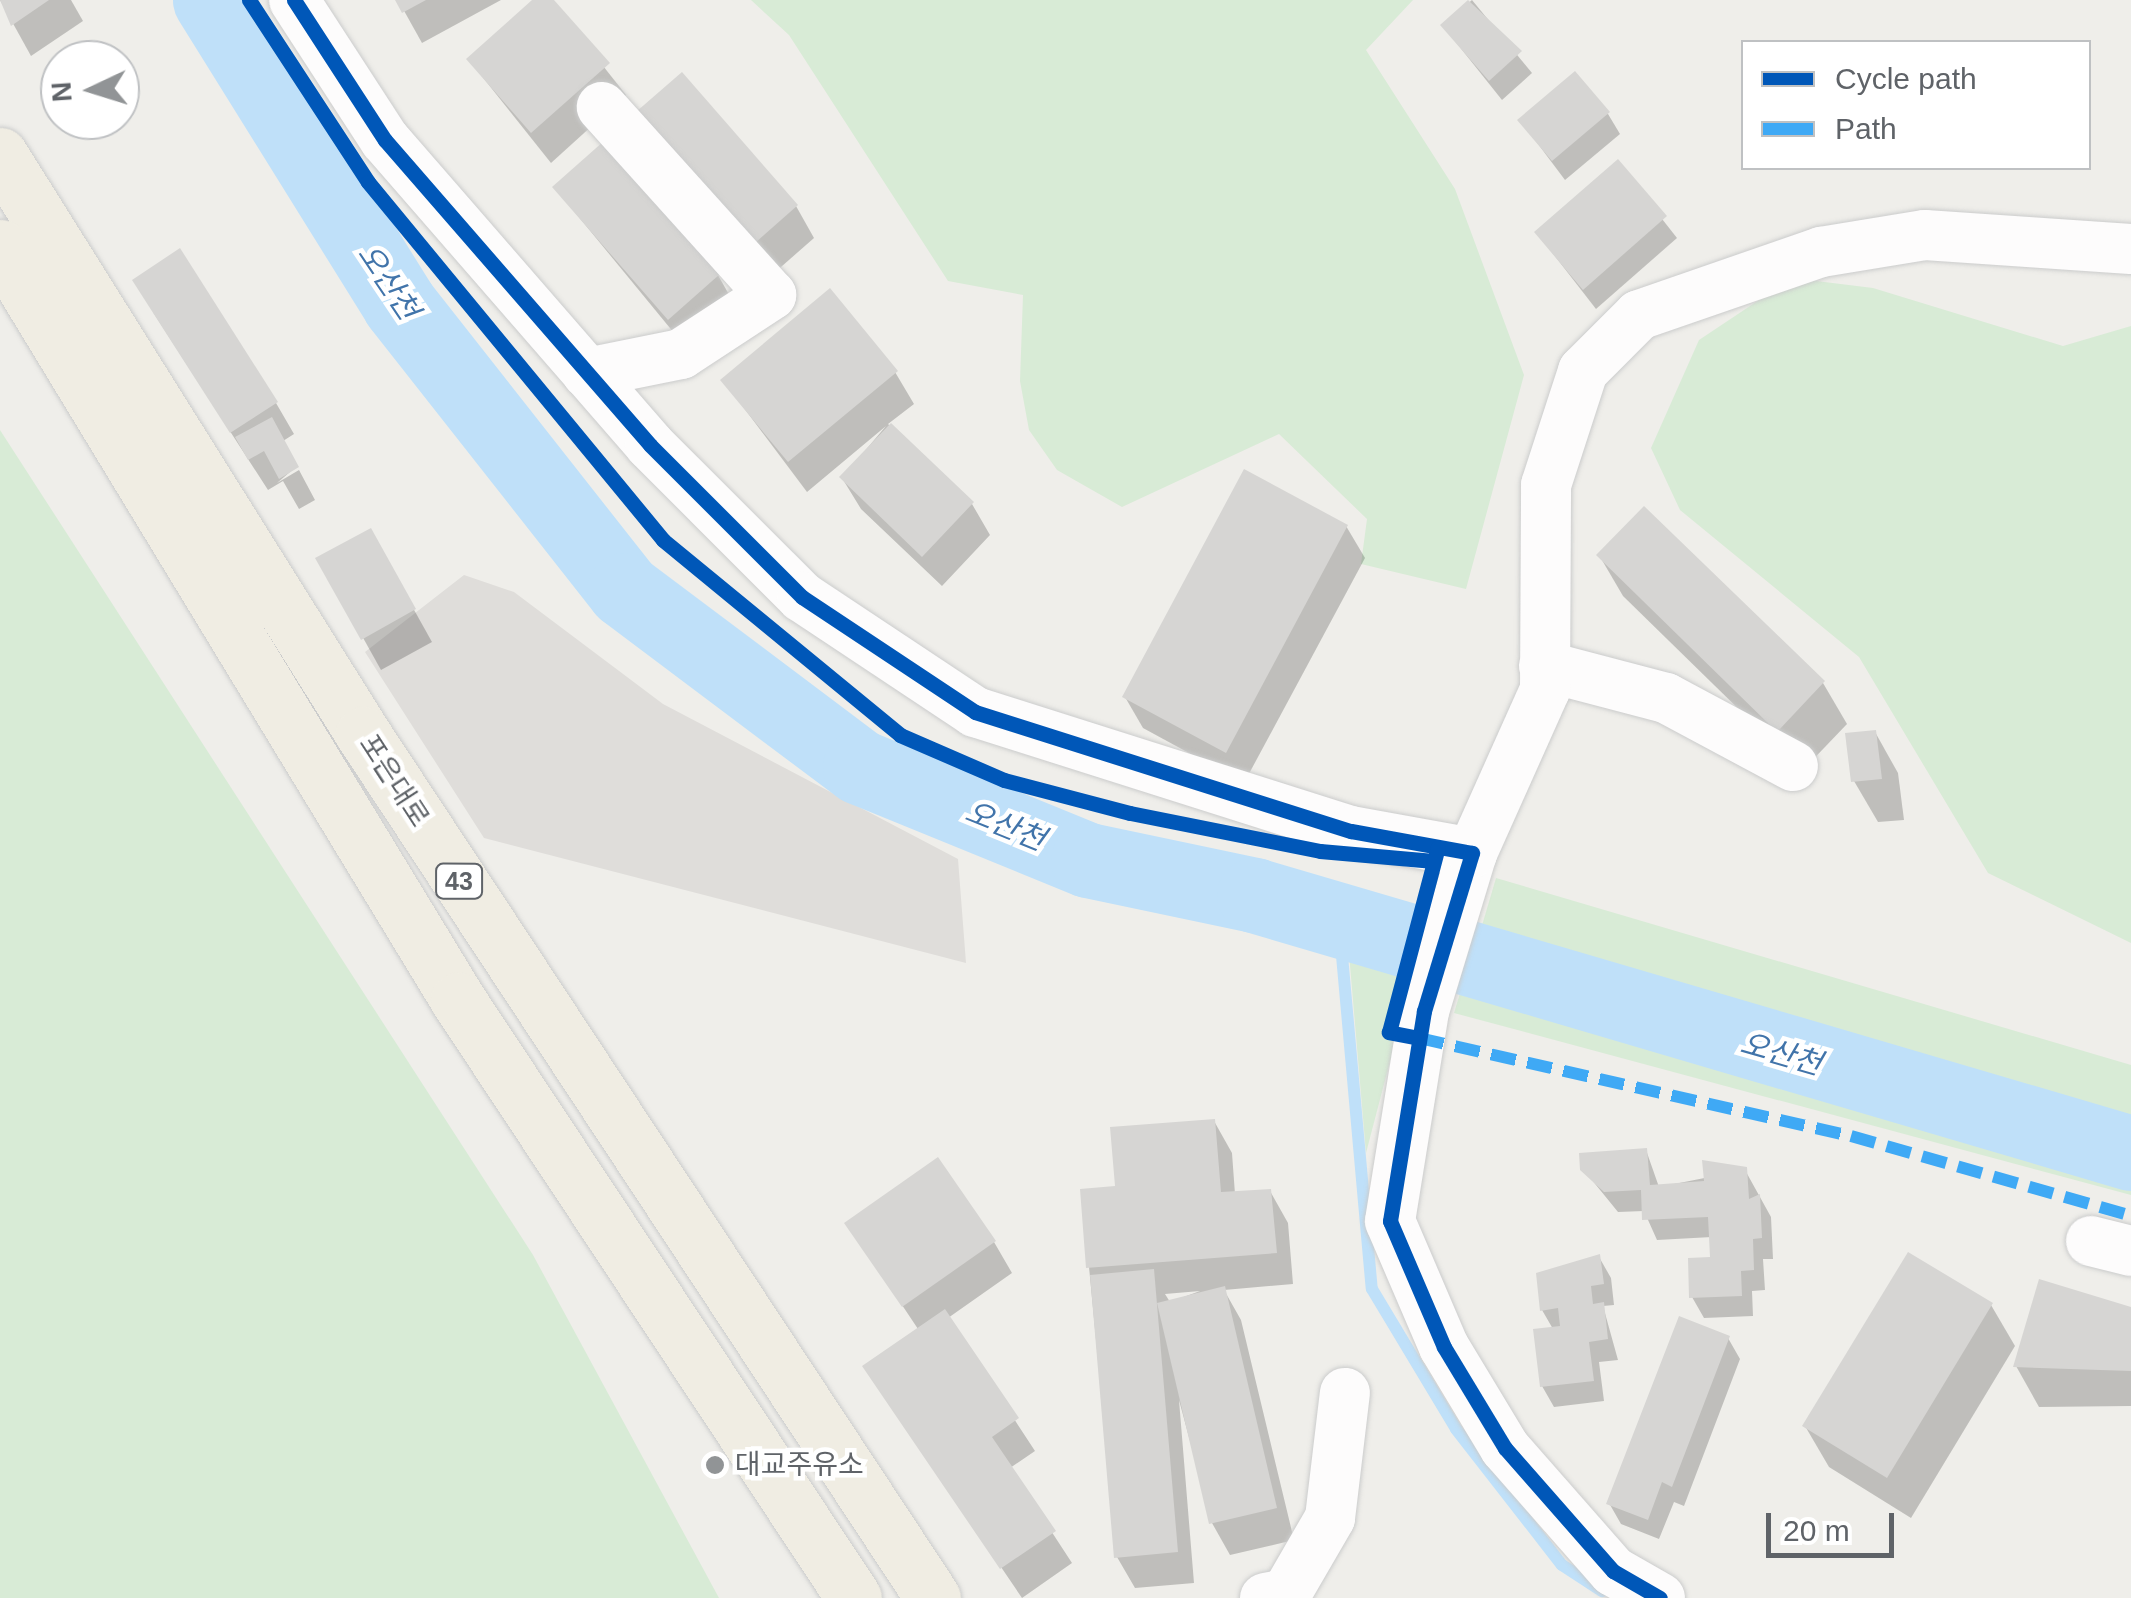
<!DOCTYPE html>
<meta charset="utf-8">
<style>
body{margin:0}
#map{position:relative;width:2131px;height:1598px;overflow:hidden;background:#efeeea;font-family:Helvetica,"Noto Sans KR",sans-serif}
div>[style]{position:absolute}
.industrial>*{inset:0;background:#dfddda}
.green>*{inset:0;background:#d8ebd6}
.shadow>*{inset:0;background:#0003}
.stream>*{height:12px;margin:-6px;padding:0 6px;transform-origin:6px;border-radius:6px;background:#bfe0f9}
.river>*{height:75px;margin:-37.5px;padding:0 37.5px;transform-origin:37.5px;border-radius:37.5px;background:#bfe0f9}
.building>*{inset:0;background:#d6d5d3}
.roads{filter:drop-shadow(0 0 2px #cbcccc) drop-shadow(0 0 2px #cbcccc)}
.minor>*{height:50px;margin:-25px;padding:0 25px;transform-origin:25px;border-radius:25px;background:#fdfcfc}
.highway>*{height:55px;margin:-27.5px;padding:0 27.5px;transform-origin:27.5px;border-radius:27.5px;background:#f0ede3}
.quiet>*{height:12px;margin-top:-6px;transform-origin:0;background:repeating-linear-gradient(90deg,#3fa9f5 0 25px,transparent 0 37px)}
.cycleway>*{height:15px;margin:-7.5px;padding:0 7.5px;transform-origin:7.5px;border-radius:7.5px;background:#0057b8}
.dots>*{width:28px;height:28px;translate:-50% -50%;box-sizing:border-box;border:5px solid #fff;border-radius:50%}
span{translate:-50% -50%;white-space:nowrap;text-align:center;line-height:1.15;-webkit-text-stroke:9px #fff;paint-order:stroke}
.shield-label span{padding:2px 8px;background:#fff;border:2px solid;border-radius:8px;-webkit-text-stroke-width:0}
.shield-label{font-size:25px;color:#5f6368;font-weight:700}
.street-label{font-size:28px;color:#5f6368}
.poi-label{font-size:28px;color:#5f6368}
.left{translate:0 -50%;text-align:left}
.water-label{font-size:30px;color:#4174aa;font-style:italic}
.legend{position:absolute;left:1741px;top:40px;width:350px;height:130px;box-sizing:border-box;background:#fff;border:2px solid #bfc1c3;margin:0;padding:12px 18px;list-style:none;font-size:30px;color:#5f6368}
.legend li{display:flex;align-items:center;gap:20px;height:50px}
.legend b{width:50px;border:2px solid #bfc1c3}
.north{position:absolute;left:40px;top:40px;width:100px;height:100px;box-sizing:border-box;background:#fff;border:2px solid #bfc1c3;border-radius:50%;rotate:266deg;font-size:28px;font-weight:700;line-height:40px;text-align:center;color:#5f6368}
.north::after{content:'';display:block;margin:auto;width:35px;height:45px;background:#919496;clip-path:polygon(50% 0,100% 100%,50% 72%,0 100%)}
.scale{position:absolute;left:1766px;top:1513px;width:128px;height:45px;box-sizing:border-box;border:5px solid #5f6368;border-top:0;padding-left:12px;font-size:30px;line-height:35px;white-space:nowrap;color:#5f6368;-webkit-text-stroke:8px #fff;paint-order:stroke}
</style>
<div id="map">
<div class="industrial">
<i style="clip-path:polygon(464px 575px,514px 592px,663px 704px,958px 859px,966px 963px,484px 838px,365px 652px)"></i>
</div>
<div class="green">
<i style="clip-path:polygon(751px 0,1413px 0,1366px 50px,1455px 189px,1524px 375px,1466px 589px,1361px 564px,1367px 519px,1279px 434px,1122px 507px,1057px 470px,1029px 430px,1020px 381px,1023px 295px,948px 281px,789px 35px)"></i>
<i style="clip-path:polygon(1792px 278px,1873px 288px,2063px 346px,2131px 326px,2131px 943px,1988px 873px,1859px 657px,1680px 510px,1651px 448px,1699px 340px)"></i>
<i style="clip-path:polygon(0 430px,533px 1255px,719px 1598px,0 1598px)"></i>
<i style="clip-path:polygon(1496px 878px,2131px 1065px,2131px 1141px,1475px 949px)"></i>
<i style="clip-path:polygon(1347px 930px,1418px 954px,1366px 1153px)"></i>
<i style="clip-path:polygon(1465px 977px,2131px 1162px,2131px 1195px,1454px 1013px)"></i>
</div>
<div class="shadow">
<i style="clip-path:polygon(0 0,71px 0,83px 21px,31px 56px)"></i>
<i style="clip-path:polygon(398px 0,501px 0,422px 43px)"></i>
<i style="clip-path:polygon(536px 0,551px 0,626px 95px,551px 163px,469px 60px)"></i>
<i style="clip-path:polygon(1472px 0,1532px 73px,1502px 100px,1443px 26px)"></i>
<i style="clip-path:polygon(1608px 114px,1620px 134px,1565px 180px,1520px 120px)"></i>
<i style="clip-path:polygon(633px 118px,796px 206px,814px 238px,765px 281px)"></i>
<i style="clip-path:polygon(1618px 163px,1677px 238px,1596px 309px,1537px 233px)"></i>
<i style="clip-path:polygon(555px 188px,718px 275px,736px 307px,688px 350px)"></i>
<i style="clip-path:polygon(153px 312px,276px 403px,294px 434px,283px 441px,297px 466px,277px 483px,299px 470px,315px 500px,299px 509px,283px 481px,268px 490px)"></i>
<i style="clip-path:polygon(895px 372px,914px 404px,888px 424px,972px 504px,990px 535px,942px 586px,861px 509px,842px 478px,886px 426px,807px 492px,723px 380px)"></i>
<i style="clip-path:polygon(1644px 509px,1823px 683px,1847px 724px,1802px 771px,1623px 596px,1599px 555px)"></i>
<i style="clip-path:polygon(1346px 526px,1365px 558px,1244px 783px,1143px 728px,1125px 697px)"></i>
<i style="clip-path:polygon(370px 531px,432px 642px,381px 670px,319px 559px)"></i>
<i style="clip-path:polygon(1875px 732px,1898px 773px,1904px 820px,1878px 822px,1854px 781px)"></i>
<i style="clip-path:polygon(evenodd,1214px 1121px,1232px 1153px,1235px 1194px,1270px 1191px,1288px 1223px,1293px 1284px,1224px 1290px,1241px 1320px,1294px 1540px,1230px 1555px,1212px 1523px,1179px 1400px,1194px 1583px,1135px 1588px,1117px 1557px,1089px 1267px,1117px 1188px,1214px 1121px,1200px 1291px,1170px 1302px,1165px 1294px,1200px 1291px)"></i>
<i style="clip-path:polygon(1646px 1150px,1659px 1187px,1745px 1170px,1771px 1217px,1773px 1259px,1763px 1259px,1765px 1290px,1752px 1291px,1753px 1316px,1704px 1318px,1692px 1297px,1712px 1260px,1712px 1237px,1657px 1240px,1644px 1211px,1618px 1212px,1583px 1169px)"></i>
<i style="clip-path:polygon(848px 1224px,994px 1242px,1012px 1273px,948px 1318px,1035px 1451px,1010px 1468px,1072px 1563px,1022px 1598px,865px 1367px,920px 1332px)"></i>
<i style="clip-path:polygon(1599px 1257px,1611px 1278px,1614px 1305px,1603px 1306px,1618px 1360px,1599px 1362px,1604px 1401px,1554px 1407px,1542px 1386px,1553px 1329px,1542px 1310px)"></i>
<i style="clip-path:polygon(1991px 1305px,2015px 1346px,1911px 1518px,1829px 1467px,1805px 1426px)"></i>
<i style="clip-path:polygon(2131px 1310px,2131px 1406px,2039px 1407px,2016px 1366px)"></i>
<i style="clip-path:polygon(1728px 1338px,1740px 1359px,1684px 1506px,1674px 1502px,1659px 1539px,1621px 1524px,1609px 1503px)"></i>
</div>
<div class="stream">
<i style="left:1339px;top:922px;width:368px;rotate:84.9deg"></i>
<i style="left:1372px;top:1289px;width:163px;rotate:59deg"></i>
<i style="left:1456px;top:1429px;width:172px;rotate:52.1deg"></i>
<i style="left:1562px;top:1565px;width:48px;rotate:33deg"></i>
</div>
<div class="river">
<i style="left:210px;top:0;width:358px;rotate:58.1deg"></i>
<i style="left:399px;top:304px;width:364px;rotate:51.8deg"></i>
<i style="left:624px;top:590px;width:295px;rotate:36.9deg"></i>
<i style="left:860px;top:767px;width:246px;rotate:22.2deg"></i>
<i style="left:1088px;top:860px;width:170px;rotate:11.9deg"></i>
<i style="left:1254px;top:895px;width:914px;rotate:16.39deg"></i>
</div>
<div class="building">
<i style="clip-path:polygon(0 0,49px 0,11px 26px)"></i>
<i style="clip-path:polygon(395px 0,426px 0,402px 13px)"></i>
<i style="clip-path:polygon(532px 0,554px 0,610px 63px,531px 133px,466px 59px)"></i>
<i style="clip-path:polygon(1468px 0,1522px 51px,1489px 81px,1440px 25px)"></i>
<i style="clip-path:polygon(1575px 71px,1610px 112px,1552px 161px,1517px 120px)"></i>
<i style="clip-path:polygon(682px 72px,798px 205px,746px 251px,629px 118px)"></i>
<i style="clip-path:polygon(604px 141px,720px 274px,668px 320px,552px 187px)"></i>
<i style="clip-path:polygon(1618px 159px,1667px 216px,1583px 290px,1534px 232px)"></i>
<i style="clip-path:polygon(180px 248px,278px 402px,230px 433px,132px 280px)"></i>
<i style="clip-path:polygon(830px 288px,898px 371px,788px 462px,720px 380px)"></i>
<i style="clip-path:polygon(272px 417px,299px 467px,279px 479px,264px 451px,248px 460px,235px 437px)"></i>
<i style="clip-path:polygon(891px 423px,974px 502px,922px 557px,839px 477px)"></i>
<i style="clip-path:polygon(1244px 469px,1348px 525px,1226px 753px,1122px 697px)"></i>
<i style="clip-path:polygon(1644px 506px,1825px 681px,1777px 732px,1596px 555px)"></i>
<i style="clip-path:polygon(371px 528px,416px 609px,361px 640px,315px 558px)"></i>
<i style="clip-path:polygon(1876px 730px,1882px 779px,1851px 782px,1845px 733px)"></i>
<i style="clip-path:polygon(1215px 1119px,1221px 1192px,1271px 1189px,1277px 1253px,1086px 1268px,1080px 1189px,1115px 1186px,1110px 1127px)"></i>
<i style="clip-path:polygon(1647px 1148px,1650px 1185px,1704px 1181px,1702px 1160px,1747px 1167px,1749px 1199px,1760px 1194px,1762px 1238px,1753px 1239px,1754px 1270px,1741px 1271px,1742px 1296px,1689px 1298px,1688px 1258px,1710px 1257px,1708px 1217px,1642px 1220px,1641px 1190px,1604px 1192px,1580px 1170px,1579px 1153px)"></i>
<i style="clip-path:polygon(938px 1157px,996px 1241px,902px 1307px,844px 1223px)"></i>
<i style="clip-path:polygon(1908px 1252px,1993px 1303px,1887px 1478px,1802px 1426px)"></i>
<i style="clip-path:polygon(1600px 1254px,1604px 1284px,1591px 1286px,1593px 1304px,1604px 1302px,1608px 1339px,1589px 1342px,1594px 1381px,1540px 1387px,1533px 1329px,1560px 1326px,1558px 1308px,1540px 1311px,1536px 1273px)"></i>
<i style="clip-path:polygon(1154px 1269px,1178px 1552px,1114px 1558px,1090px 1275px)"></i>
<i style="clip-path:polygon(2039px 1279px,2131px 1307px,2131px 1371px,2013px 1367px)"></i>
<i style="clip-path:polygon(1225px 1286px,1277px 1508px,1209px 1524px,1157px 1303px)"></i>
<i style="clip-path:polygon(945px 1309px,1019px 1418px,992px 1437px,1056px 1531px,1000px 1569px,862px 1366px)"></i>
<i style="clip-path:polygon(1679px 1316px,1730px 1336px,1672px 1487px,1662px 1482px,1648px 1520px,1606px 1504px)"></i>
</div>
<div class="roads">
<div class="minor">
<i style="left:294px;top:0;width:167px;rotate:57deg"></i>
<i style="left:385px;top:140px;width:404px;rotate:49deg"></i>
<i style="left:650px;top:445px;width:215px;rotate:45deg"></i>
<i style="left:802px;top:597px;width:208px;rotate:33.6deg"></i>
<i style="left:975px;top:712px;width:394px;rotate:17.6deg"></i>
<i style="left:1351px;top:831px;width:123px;rotate:10.3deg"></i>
<i style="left:587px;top:373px;width:96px;rotate:-11.4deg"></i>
<i style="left:681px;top:354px;width:108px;rotate:-33.2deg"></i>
<i style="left:771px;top:295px;width:253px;rotate:-132deg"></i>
<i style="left:1544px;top:666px;width:126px;rotate:14.7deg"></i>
<i style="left:1666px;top:698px;width:144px;rotate:28.2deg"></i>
<i style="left:2091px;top:1241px;width:41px;rotate:14deg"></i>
<i style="left:1265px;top:1598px;width:21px;rotate:-11deg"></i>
<i style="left:1286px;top:1594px;width:88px;rotate:-59.9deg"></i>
<i style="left:1330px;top:1518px;width:126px;rotate:-83.2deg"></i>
<i style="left:1660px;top:1598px;width:54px;rotate:-150.1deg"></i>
<i style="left:1613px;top:1571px;width:164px;rotate:-131.3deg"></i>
<i style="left:1505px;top:1448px;width:118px;rotate:-121.1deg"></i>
<i style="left:1444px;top:1347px;width:137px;rotate:-113.2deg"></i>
<i style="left:1390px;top:1221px;width:213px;rotate:-80.8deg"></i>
<i style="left:1424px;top:1011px;width:165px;rotate:-73.1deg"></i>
<i style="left:1472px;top:853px;width:179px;rotate:-65.9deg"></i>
<i style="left:1545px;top:690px;width:205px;rotate:-89.7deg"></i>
<i style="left:1546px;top:485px;width:120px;rotate:-72deg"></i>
<i style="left:1583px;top:371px;width:79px;rotate:-45deg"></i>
<i style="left:1639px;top:315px;width:193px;rotate:-19.1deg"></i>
<i style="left:1821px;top:252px;width:105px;rotate:-9.3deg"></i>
<i style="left:1925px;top:235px;width:206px;rotate:3.9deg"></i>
</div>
<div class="highway">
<i style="left:0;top:155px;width:683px;rotate:57.91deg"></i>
<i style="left:363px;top:734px;width:1035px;rotate:56.59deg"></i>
<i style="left:0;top:247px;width:881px;rotate:58.69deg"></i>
<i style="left:458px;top:1000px;width:717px;rotate:56.49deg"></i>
</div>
</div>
<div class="quiet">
<i style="left:1419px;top:1038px;width:443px;rotate:12.8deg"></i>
<i style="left:1851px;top:1136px;width:291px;rotate:15.9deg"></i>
</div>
<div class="cycleway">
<i style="left:249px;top:0;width:217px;rotate:56.8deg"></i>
<i style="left:368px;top:182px;width:464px;rotate:50.5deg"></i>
<i style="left:663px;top:540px;width:307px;rotate:39.4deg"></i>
<i style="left:900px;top:735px;width:113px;rotate:23.4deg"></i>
<i style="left:1004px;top:780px;width:130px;rotate:14.7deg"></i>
<i style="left:1130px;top:813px;width:194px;rotate:11.3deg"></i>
<i style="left:1320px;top:851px;width:114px;rotate:5deg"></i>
<i style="left:294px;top:0;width:167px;rotate:57deg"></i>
<i style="left:385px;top:140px;width:404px;rotate:49deg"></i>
<i style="left:650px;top:445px;width:215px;rotate:45deg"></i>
<i style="left:802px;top:597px;width:208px;rotate:33.6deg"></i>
<i style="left:975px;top:712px;width:394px;rotate:17.6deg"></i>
<i style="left:1351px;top:831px;width:123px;rotate:10.3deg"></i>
<i style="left:1472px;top:853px;width:165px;rotate:106.9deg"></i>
<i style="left:1424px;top:1011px;width:213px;rotate:99.2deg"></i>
<i style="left:1390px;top:1221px;width:137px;rotate:66.8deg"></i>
<i style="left:1444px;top:1347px;width:118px;rotate:58.9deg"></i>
<i style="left:1505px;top:1448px;width:164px;rotate:48.7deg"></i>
<i style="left:1613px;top:1571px;width:54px;rotate:29.9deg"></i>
<i style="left:1419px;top:1038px;width:31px;rotate:-169deg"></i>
<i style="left:1389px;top:1032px;width:191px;rotate:-75.2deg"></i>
</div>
<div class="dots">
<i style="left:715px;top:1465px;background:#919496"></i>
</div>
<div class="shield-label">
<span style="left:459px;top:881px">43</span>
</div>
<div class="street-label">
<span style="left:394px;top:781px;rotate:57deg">포은대로</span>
</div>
<div class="poi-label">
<span class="left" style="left:735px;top:1465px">대교주유소</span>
</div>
<div class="water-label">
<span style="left:388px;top:282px;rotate:56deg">오산천</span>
<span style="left:1005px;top:826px;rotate:22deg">오산천</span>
<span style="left:1781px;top:1054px;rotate:16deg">오산천</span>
</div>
<ul class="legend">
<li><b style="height:12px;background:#0057b8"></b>Cycle path</li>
<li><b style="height:12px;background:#3fa9f5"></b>Path</li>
</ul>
<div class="north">N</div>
<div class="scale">20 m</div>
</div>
